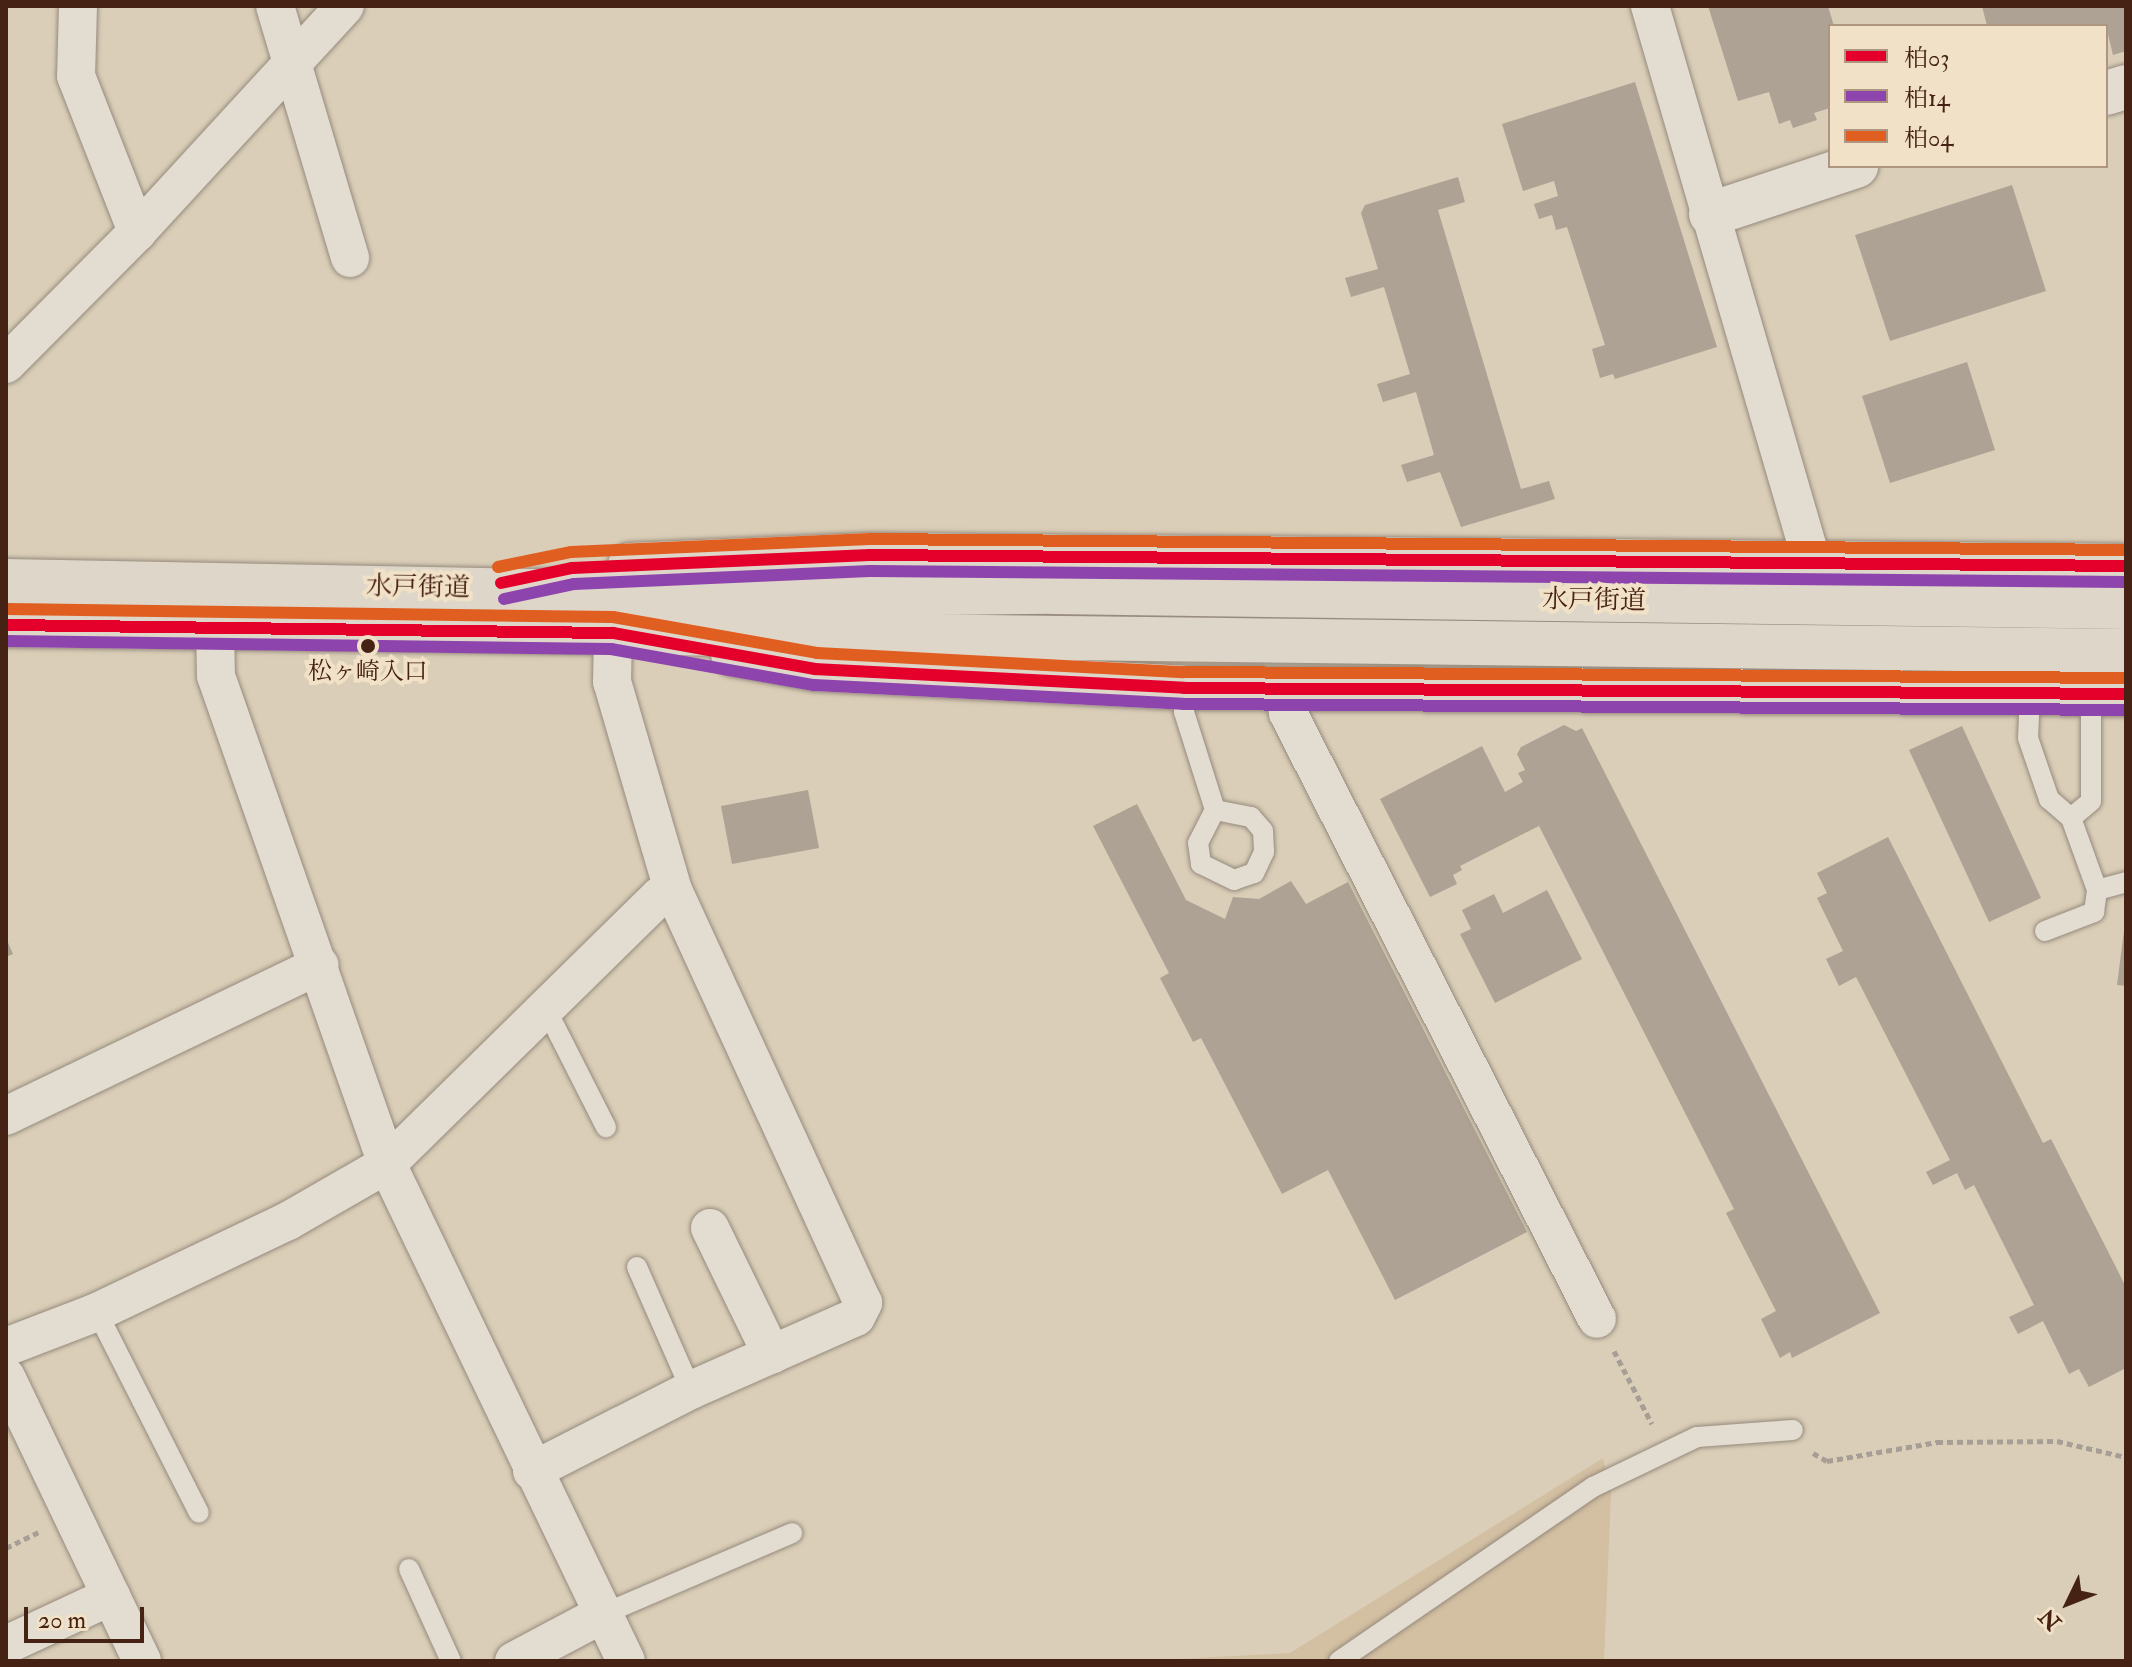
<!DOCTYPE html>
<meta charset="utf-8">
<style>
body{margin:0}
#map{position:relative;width:2132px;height:1667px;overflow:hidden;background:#daceb8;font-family:"IM FELL Double Pica","Noto Serif JP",serif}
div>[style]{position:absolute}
.green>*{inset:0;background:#d3bfa2}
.building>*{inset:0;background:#ada293}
.path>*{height:5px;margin-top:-2.5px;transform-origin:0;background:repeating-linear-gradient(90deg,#a79e95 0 6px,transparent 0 10px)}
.roads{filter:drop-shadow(0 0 2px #968a7c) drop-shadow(0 0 2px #968a7c)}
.service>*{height:20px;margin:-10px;padding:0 10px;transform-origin:10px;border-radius:10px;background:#e2dcd1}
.minor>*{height:38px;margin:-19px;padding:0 19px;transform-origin:19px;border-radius:19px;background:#e2dcd1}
.tertiary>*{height:44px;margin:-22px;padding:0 22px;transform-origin:22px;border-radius:22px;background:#e2dcd1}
.trunk>*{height:44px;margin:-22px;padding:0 22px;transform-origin:22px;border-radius:22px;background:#ddd6c9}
.bus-1>*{height:12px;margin:-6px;padding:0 6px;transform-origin:6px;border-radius:6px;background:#e4002b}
.bus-2>*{height:12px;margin:-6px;padding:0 6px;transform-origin:6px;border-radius:6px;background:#8e44ad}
.bus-3>*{height:12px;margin:-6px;padding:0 6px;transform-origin:6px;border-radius:6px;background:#e15e21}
.dots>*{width:22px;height:22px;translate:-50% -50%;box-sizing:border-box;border:4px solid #f1e1c7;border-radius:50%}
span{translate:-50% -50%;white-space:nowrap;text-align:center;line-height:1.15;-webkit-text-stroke:8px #f1e1c7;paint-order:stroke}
.bus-label{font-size:24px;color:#462215}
.street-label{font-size:26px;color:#462215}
.frame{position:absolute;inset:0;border:8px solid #462215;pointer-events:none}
.legend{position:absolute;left:1828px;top:24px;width:280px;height:144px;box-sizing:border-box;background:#f1e1c7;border:2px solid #ad9580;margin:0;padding:10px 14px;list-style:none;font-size:24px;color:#462215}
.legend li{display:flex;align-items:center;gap:16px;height:40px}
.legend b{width:40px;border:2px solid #ad9580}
.north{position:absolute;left:2028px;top:1563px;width:80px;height:80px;-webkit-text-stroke:6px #f1e1c7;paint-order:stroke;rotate:227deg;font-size:22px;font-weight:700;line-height:32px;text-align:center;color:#462215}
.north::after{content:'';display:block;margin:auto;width:28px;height:36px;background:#462215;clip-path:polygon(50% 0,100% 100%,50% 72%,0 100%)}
.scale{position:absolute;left:24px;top:1607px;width:120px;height:36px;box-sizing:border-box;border:4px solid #462215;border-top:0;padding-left:10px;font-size:24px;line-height:28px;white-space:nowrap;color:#462215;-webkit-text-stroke:6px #f1e1c7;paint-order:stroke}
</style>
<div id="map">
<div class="green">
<i style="clip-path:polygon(1603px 1458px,1611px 1494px,1604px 1661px,1139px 1661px,1290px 1653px)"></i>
</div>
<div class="building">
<i style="clip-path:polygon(1708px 6px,1828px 6px,1834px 26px,1830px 26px,1830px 108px,1814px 113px,1817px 120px,1793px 128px,1790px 120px,1779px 124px,1769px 92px,1738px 101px)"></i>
<i style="clip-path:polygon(1982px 6px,2126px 6px,2126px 51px,2113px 55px,2106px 26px,1987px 26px)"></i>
<i style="clip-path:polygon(1635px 82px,1717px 347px,1615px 379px,1613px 374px,1600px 378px,1592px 349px,1605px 345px,1567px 227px,1556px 230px,1552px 215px,1539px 219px,1534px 204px,1558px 196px,1554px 181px,1523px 191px,1502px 124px)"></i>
<i style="clip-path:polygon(1458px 177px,1465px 202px,1438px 210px,1521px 489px,1549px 481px,1555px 499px,1461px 527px,1440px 472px,1407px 482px,1401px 465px,1434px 455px,1416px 392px,1383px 402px,1377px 384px,1410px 374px,1384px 287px,1351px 297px,1345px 278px,1378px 269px,1361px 213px,1365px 205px)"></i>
<i style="clip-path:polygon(2012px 185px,2046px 291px,1890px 341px,1855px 235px)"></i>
<i style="clip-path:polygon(1967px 362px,1995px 450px,1890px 483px,1862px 396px)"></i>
<i style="clip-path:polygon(1564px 725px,1576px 731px,1582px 728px,1880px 1313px,1792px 1358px,1790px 1352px,1780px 1358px,1761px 1319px,1776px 1311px,1726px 1213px,1734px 1209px,1539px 826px,1460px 866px,1462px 870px,1453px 875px,1457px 884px,1430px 897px,1380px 799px,1482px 746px,1505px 792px,1523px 782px,1518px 773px,1525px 770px,1517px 754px,1521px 747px)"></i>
<i style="clip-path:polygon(1962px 726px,2041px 898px,1989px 922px,1909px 750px)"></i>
<i style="clip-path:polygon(808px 790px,819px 848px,732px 864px,721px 806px)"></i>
<i style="clip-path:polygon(1137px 804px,1186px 900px,1225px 919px,1233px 897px,1259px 899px,1291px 881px,1306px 904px,1348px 882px,1527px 1232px,1395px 1300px,1328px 1170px,1282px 1194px,1201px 1038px,1193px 1042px,1160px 978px,1169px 973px,1093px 826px)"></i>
<i style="clip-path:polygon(1888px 837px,2043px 1143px,2051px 1139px,2126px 1287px,2126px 1368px,2089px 1387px,2079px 1369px,2069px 1374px,2043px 1321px,2018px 1334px,2009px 1317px,2034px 1305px,1974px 1185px,1965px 1190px,1957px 1173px,1933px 1185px,1926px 1172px,1950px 1160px,1856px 977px,1839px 986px,1826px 959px,1843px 951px,1817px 898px,1827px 893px,1817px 873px)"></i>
<i style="clip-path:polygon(1547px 890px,1582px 959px,1495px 1003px,1460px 934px,1471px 929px,1462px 910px,1494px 894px,1503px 913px)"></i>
<i style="clip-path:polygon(2124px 931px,2126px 931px,2126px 986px,2117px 985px)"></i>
<i style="clip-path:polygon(6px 938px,13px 954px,6px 957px)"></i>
</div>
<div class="path">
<i style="left:1614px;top:1351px;width:82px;rotate:62.5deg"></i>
<i style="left:1813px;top:1453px;width:16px;rotate:30deg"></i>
<i style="left:1827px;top:1461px;width:112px;rotate:-9.8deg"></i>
<i style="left:1937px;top:1442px;width:120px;rotate:-0.5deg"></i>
<i style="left:2057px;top:1441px;width:71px;rotate:13.1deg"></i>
<i style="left:6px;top:1548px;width:37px;rotate:-26deg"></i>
</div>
<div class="roads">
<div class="service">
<i style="left:1184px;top:688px;width:24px;rotate:90deg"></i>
<i style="left:1184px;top:712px;width:103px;rotate:72.4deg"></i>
<i style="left:2030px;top:694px;width:44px;rotate:92.6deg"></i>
<i style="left:2028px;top:738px;width:65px;rotate:71deg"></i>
<i style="left:2049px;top:799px;width:29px;rotate:41deg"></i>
<i style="left:2071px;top:818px;width:77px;rotate:70.1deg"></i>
<i style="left:2097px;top:890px;width:30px;rotate:-15deg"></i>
<i style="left:1215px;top:810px;width:37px;rotate:11deg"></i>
<i style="left:1251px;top:817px;width:18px;rotate:49deg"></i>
<i style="left:1263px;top:831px;width:21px;rotate:87deg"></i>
<i style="left:1264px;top:852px;width:23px;rotate:115deg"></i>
<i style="left:1254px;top:873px;width:21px;rotate:161deg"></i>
<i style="left:1234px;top:880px;width:37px;rotate:-154deg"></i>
<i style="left:1201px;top:864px;width:21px;rotate:-98deg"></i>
<i style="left:1198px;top:843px;width:37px;rotate:-63deg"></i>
<i style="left:2071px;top:818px;width:26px;rotate:-40deg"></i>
<i style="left:2091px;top:801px;width:107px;rotate:-90deg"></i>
<i style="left:2045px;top:931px;width:53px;rotate:-21.2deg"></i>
<i style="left:2094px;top:912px;width:22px;rotate:-82deg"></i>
<i style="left:545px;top:1007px;width:135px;rotate:63.1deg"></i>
<i style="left:637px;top:1267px;width:134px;rotate:66.3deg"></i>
<i style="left:97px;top:1312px;width:225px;rotate:63.1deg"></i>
<i style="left:409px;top:1569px;width:101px;rotate:65.5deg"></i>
<i style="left:601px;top:1615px;width:208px;rotate:-23.2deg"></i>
<i style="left:1339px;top:1661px;width:308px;rotate:-34.4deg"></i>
<i style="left:1593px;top:1487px;width:115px;rotate:-25.7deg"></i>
<i style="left:1697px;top:1437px;width:96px;rotate:-4.2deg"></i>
</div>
<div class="minor">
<i style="left:78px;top:6px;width:70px;rotate:91.6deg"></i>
<i style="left:76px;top:76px;width:168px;rotate:68.6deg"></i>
<i style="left:275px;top:6px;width:263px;rotate:73.4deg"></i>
<i style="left:1650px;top:6px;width:579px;rotate:73.76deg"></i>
<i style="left:6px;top:364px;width:186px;rotate:-45.2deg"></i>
<i style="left:137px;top:232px;width:307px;rotate:-47.4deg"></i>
<i style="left:215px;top:626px;width:50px;rotate:88.9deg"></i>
<i style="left:216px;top:676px;width:517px;rotate:70.69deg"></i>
<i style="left:387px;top:1164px;width:551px;rotate:64.32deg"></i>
<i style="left:1286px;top:690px;width:23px;rotate:85deg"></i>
<i style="left:1288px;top:713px;width:680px;rotate:62.98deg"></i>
<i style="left:6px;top:1116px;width:348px;rotate:-25.7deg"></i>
<i style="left:710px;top:1228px;width:141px;rotate:64deg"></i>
<i style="left:6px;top:1347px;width:97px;rotate:-21deg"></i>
<i style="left:97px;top:1312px;width:212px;rotate:-25.5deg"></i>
<i style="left:288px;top:1221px;width:114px;rotate:-29.9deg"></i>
<i style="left:387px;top:1164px;width:383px;rotate:-44.5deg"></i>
<i style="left:660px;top:896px;width:14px;rotate:-25deg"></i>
<i style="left:6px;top:1377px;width:315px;rotate:64.4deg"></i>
<i style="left:532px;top:1471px;width:178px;rotate:-27deg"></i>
<i style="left:691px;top:1390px;width:180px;rotate:-23.9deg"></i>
<i style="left:856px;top:1317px;width:16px;rotate:-63deg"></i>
<i style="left:863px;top:1303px;width:455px;rotate:-114.7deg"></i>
<i style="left:673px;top:890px;width:217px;rotate:-106.3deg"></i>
<i style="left:612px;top:682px;width:49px;rotate:-88.8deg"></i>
<i style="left:6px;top:1645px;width:116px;rotate:-25deg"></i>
<i style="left:514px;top:1661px;width:98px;rotate:-27.9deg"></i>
</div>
<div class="tertiary">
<i style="left:2106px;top:93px;width:21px;rotate:-17deg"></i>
<i style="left:1711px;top:214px;width:153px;rotate:-18.3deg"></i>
</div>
<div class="trunk">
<i style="left:630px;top:565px;width:240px;rotate:-2.4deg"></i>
<i style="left:870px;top:555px;width:1256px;rotate:0.5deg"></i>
<i style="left:6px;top:581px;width:742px;rotate:1.08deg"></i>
<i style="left:748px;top:595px;width:305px;rotate:-0.6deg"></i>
<i style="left:1053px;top:592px;width:1073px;rotate:0.8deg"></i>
<i style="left:6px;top:625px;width:2120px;rotate:0.7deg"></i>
<i style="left:733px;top:654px;width:83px;rotate:10.4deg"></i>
<i style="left:815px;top:669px;width:369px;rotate:2.9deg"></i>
<i style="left:1184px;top:688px;width:942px;rotate:0.36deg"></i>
</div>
</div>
<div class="bus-1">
<i style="left:501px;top:583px;width:73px;rotate:-11.9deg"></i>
<i style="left:572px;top:568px;width:298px;rotate:-2.5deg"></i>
<i style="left:870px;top:555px;width:1256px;rotate:0.5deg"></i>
<i style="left:6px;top:625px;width:607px;rotate:0.76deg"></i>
<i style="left:613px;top:633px;width:205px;rotate:10.1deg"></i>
<i style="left:815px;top:669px;width:369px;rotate:2.9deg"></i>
<i style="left:1184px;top:688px;width:942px;rotate:0.36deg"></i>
</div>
<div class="bus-2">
<i style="left:504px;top:599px;width:72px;rotate:-12.1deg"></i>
<i style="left:574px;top:584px;width:296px;rotate:-2.5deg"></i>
<i style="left:870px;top:571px;width:1256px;rotate:0.5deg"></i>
<i style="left:6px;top:641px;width:605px;rotate:0.76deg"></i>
<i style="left:611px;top:649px;width:206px;rotate:10.1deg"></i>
<i style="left:814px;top:685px;width:369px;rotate:2.9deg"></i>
<i style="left:1183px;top:704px;width:943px;rotate:0.36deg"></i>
</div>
<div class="bus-3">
<i style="left:498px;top:567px;width:75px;rotate:-11.6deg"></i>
<i style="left:571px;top:552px;width:299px;rotate:-2.5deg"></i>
<i style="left:870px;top:539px;width:1256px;rotate:0.5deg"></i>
<i style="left:6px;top:609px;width:607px;rotate:0.76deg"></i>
<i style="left:613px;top:617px;width:207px;rotate:10deg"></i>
<i style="left:817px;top:653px;width:367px;rotate:3deg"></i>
<i style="left:1184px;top:672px;width:942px;rotate:0.36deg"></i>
</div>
<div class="dots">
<i style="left:368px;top:646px;background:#462215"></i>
</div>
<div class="bus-label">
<span style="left:368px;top:672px">松ヶ崎入口</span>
</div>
<div class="street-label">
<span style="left:418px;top:588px;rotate:1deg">水戸街道</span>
<span style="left:1594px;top:601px;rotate:1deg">水戸街道</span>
</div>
<div class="frame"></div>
<ul class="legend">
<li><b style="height:10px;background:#e4002b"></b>柏03</li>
<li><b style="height:10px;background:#8e44ad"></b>柏14</li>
<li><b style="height:10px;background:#e15e21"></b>柏04</li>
</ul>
<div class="north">N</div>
<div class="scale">20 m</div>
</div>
